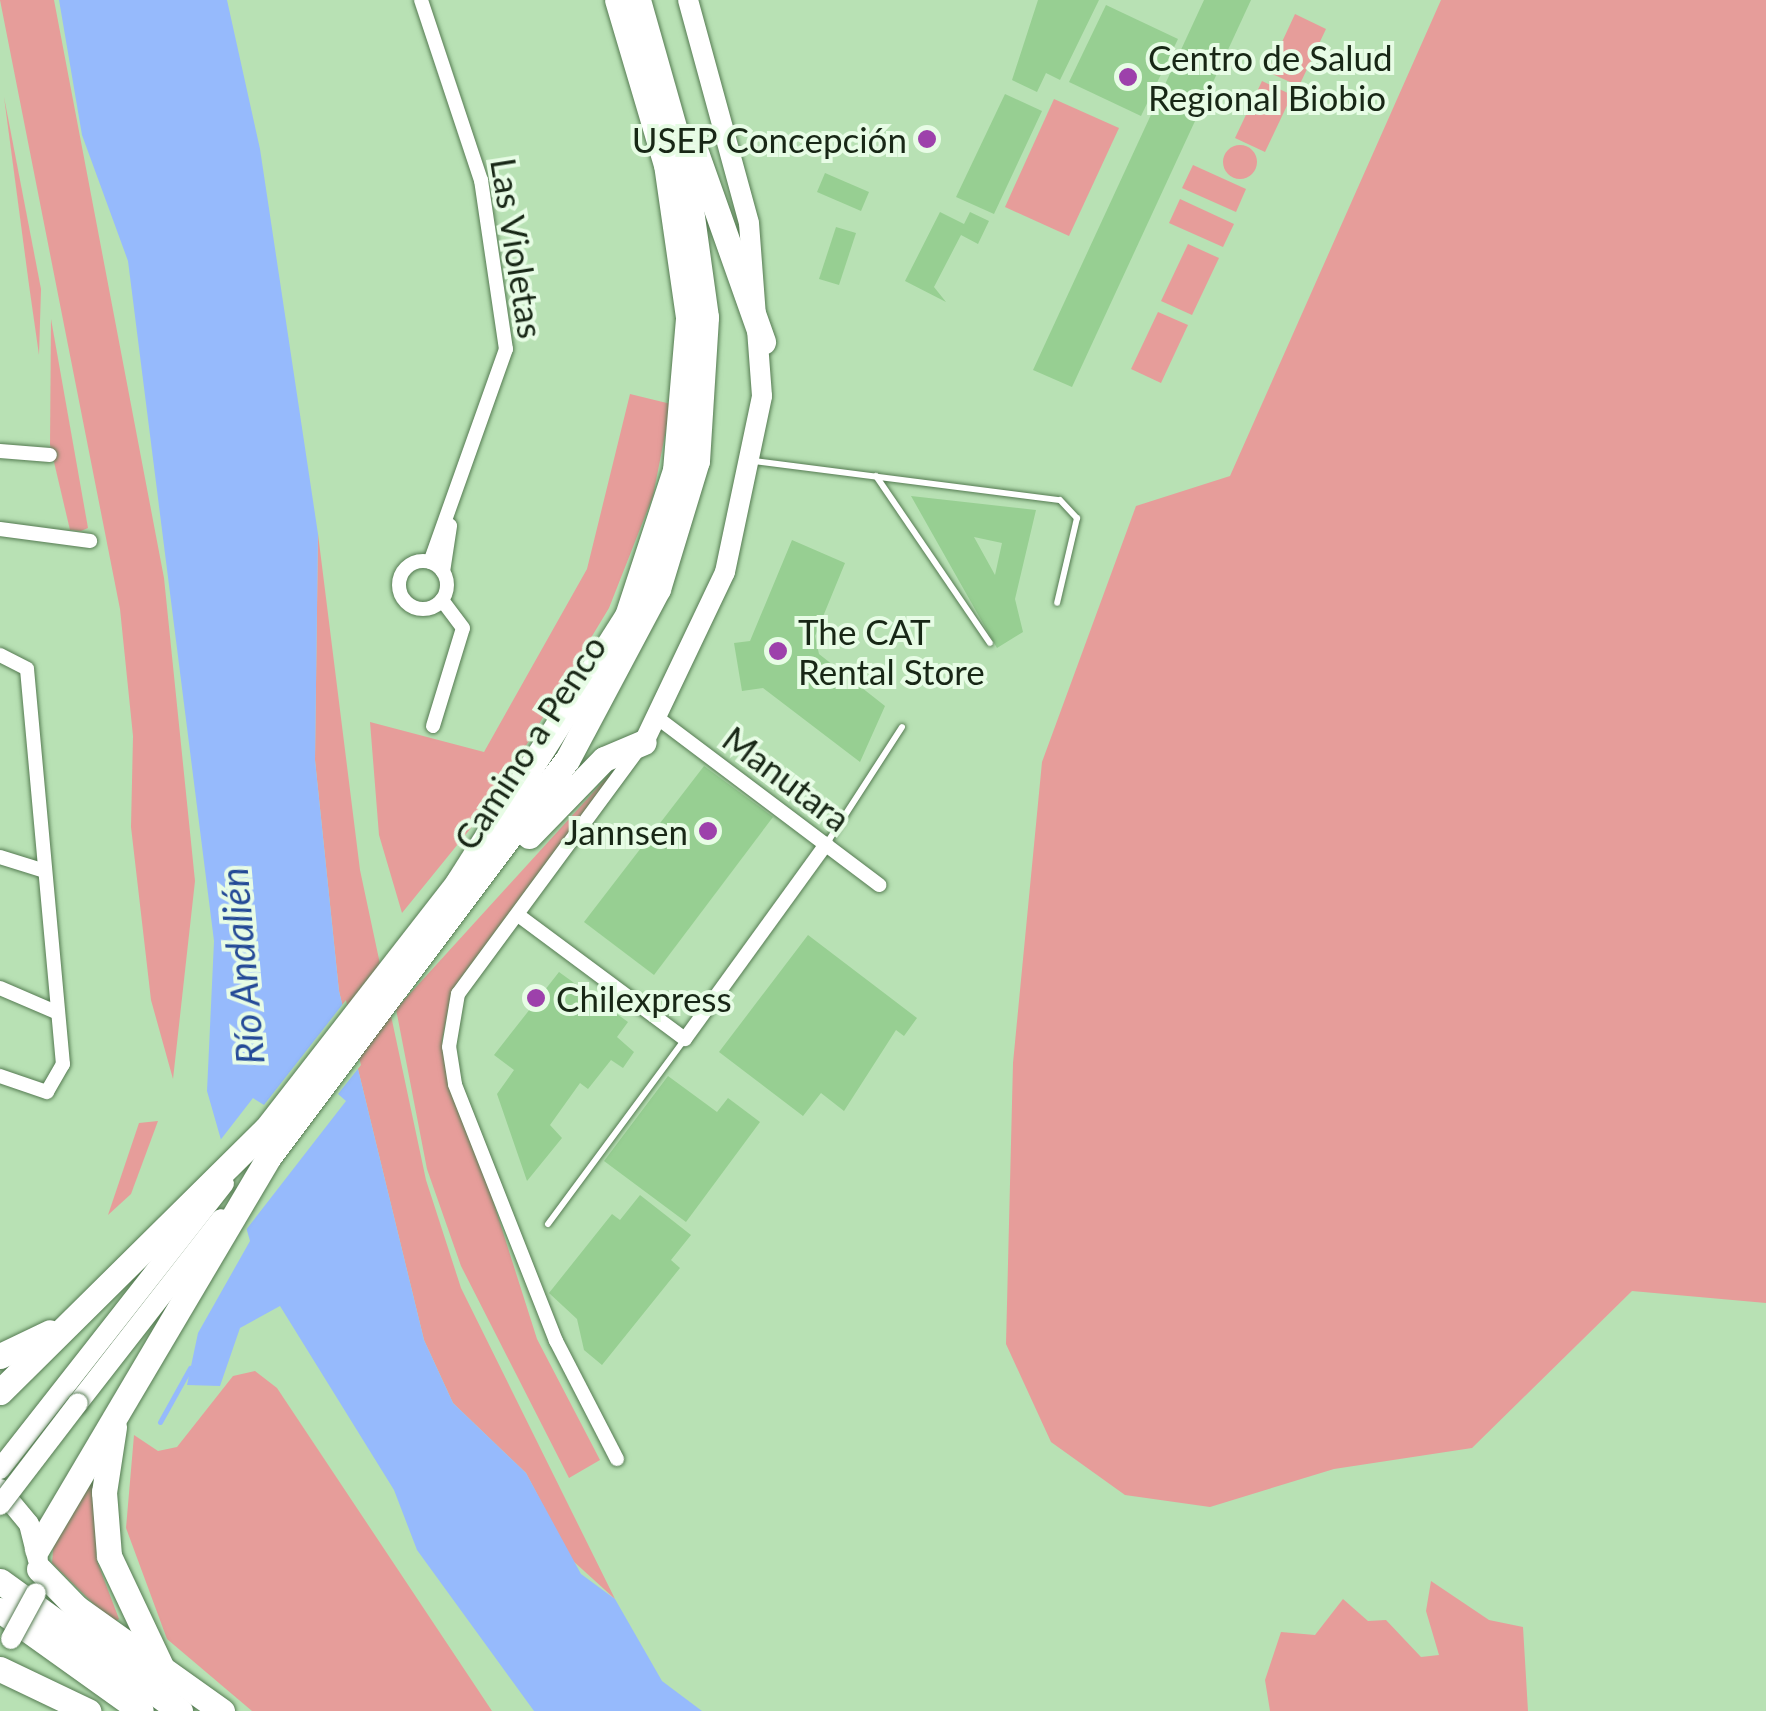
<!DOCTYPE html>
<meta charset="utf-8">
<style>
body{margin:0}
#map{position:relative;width:1766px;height:1711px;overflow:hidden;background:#b8e1b4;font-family:Lato,sans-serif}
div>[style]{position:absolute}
.green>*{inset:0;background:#e69d9a}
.round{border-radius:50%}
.water>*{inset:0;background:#96bafc}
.pier>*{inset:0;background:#b8e1b4}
.stream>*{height:5px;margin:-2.5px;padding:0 2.5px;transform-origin:2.5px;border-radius:2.5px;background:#96bafc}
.building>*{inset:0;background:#97cf92}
.roads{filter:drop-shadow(0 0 2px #557b52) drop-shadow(0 0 2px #557b52)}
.lane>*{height:6px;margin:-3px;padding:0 3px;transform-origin:3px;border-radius:3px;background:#fff}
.street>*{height:14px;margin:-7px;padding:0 7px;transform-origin:7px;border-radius:7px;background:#fff}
.street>.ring{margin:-7px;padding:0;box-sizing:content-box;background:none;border:14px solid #fff;border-radius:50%}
.secondary>*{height:20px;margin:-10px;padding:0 10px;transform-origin:10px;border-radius:10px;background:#fff}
.primary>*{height:20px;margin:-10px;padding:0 10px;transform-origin:10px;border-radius:10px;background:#fff}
.highway>*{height:25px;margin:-12.5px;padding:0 12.5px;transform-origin:12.5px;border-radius:12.5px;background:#fff}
.bridges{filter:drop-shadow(0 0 2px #557b52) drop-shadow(0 0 2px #557b52)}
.primary-bridge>*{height:20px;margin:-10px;padding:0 10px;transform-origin:10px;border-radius:10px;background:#fff}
.dots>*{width:28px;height:28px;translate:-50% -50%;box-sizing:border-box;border:5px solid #e7fce5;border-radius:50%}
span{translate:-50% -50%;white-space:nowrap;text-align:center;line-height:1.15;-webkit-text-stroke:8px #e7fce5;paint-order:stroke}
.poi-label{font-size:35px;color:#182716}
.left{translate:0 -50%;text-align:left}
.right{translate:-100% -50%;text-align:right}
.street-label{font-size:35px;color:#182716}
.water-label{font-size:38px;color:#244a97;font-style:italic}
</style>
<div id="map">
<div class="green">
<i style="clip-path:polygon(0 0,54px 0,164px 578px,195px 881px,173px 1079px,151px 1000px,131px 827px,133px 736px,120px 609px)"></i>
<i style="clip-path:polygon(1441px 0,1766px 0,1766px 1303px,1632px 1291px,1472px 1448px,1334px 1469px,1210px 1507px,1125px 1495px,1051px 1442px,1006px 1344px,1013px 1063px,1042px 762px,1136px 506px,1230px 476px)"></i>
<i style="clip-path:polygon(1295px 14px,1326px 29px,1299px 86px,1268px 72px)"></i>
<i style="clip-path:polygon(1262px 81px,1292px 95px,1265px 152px,1235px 138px)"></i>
<i style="clip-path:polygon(4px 97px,41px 289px,39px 355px,29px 285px)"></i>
<i style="clip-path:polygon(1054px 99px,1119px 128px,1069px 236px,1005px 207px)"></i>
<i class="round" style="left:1223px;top:145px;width:34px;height:34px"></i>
<i style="clip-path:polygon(1193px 165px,1246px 189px,1236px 212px,1182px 188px)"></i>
<i style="clip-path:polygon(1180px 199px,1234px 224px,1223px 247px,1169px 223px)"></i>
<i style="clip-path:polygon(1188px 244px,1219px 258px,1192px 315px,1161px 301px)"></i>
<i style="clip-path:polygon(1158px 312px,1188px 325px,1161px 383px,1131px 369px)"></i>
<i style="clip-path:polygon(51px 319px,88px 528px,81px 531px,70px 530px,50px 445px)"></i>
<i style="clip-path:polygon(630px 394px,671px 404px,653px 496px,609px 608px,492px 802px,402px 913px,379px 835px,370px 722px,484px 752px,587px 569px)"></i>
<i style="clip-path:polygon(318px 534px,360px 870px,426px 1180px,461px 1288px,615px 1599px,572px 1560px,526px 1473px,453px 1403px,424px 1340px,339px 991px,315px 760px)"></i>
<i style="clip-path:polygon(620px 763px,452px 990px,442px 1041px,537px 1339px,600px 1460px,569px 1478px,461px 1266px,427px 1169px,396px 1009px)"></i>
<i style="clip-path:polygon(158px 1121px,131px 1194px,108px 1215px,139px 1123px)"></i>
<i style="clip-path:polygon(255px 1371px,277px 1388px,492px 1711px,252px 1711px,167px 1639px,126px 1528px,134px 1435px,158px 1451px,177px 1447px,233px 1376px)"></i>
<i style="clip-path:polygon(93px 1473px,97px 1561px,119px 1619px,113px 1623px,52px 1563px,54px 1539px)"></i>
<i style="clip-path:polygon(1431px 1581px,1489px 1620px,1523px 1627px,1528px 1711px,1270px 1711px,1265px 1680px,1281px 1632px,1315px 1635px,1343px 1599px,1368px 1621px,1386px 1620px,1421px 1657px,1439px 1655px,1426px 1611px)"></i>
</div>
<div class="water">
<i style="clip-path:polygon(59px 0,227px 0,260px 149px,318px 534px,315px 760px,339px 991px,424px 1340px,453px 1403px,526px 1473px,581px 1574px,615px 1599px,662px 1681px,702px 1711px,534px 1711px,417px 1550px,394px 1490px,280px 1306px,240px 1328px,220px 1386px,187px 1385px,198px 1333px,250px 1241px,207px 1091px,214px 941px,128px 261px,82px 135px)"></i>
</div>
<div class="pier">
<i style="clip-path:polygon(346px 1000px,361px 1065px,338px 1094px,346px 1101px,242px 1235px,215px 1147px,253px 1098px,264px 1105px)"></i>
</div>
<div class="stream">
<i style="left:160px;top:1422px;width:62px;rotate:-60.9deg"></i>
</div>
<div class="building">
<i style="clip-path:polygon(1038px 0,1099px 0,1060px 80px,1046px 73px,1037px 92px,1012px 80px)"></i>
<i style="clip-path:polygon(1204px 0,1251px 0,1072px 387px,1033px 370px)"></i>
<i style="clip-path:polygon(1106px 5px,1178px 39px,1141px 116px,1069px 82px)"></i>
<i style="clip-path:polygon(1005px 94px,1042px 111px,994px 214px,956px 197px)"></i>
<i style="clip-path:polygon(825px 173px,869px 192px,861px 211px,817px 192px)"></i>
<i style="clip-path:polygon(940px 212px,964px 224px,970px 212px,989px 221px,978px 244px,961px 235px,934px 287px,946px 302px,905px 281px)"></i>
<i style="clip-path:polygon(836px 227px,856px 233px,839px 285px,819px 279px)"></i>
<i style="clip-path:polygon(evenodd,911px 496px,1036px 510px,1015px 599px,1023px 632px,997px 648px,911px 496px,974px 537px,1002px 543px,995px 575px,974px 537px)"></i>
<i style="clip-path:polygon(792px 540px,845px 563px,815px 636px,819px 654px,885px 706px,860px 762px,763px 688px,742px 691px,734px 643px,750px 641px)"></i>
<i style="clip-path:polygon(704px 766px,773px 817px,654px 975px,584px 922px)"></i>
<i style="clip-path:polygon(808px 935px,917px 1018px,904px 1036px,896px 1030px,844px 1111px,821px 1093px,803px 1116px,719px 1052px)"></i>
<i style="clip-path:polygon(559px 972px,628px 1022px,617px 1037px,634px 1052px,623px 1068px,611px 1060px,588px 1089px,580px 1083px,550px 1125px,562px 1138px,527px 1181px,497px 1094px,514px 1070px,494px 1055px)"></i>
<i style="clip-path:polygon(668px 1076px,717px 1112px,728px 1098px,760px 1122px,686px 1222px,604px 1161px)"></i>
<i style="clip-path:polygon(640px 1195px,691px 1235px,671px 1260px,680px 1268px,602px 1365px,584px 1350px,577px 1319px,549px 1293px,612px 1214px,620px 1220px)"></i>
</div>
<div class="roads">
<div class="lane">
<i style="left:754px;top:461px;width:308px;rotate:7.3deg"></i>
<i style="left:1060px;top:500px;width:25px;rotate:47deg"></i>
<i style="left:1077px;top:518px;width:87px;rotate:103.2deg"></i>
<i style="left:876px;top:476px;width:202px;rotate:55.7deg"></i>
<i style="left:827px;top:843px;width:138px;rotate:-57.1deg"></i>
<i style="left:548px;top:1224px;width:229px;rotate:-53.5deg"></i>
</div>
<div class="street">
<i style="left:421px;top:0;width:190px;rotate:71.6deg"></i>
<i style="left:481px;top:180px;width:171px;rotate:81.6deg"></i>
<i style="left:506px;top:349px;width:226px;rotate:109.6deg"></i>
<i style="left:0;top:451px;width:50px;rotate:4.6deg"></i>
<i style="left:0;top:529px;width:91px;rotate:7.6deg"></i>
<i class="ring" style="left:399px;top:561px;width:34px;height:34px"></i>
<i style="left:443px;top:572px;width:47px;rotate:-81.3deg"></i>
<i style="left:0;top:655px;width:30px;rotate:27deg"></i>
<i style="left:27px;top:669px;width:397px;rotate:84.8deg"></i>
<i style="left:63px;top:1064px;width:32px;rotate:120deg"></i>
<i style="left:47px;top:1092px;width:50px;rotate:-161.2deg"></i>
<i style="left:659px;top:719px;width:276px;rotate:37deg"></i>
<i style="left:433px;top:726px;width:102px;rotate:-73deg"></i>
<i style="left:463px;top:628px;width:35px;rotate:-127deg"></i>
<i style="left:0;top:857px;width:47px;rotate:17.3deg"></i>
<i style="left:518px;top:915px;width:208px;rotate:36.6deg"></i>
<i style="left:685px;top:1039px;width:241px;rotate:-54.1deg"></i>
<i style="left:0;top:988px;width:63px;rotate:23.3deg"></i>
<i style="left:617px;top:1459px;width:133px;rotate:-117.3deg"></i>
<i style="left:556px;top:1341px;width:276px;rotate:-111.5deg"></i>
<i style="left:455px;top:1084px;width:37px;rotate:-99deg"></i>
<i style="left:449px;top:1047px;width:54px;rotate:-80.4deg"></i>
<i style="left:458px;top:994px;width:308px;rotate:-53.6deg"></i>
</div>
<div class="secondary">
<i style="left:644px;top:742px;width:188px;rotate:-64.5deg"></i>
<i style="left:725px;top:572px;width:180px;rotate:-78.1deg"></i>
<i style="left:762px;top:396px;width:173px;rotate:-94.3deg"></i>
<i style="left:749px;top:223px;width:231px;rotate:-105.3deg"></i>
</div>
<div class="primary">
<i style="left:78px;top:1403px;width:233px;rotate:-52.1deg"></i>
<i style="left:0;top:1469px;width:363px;rotate:-51.9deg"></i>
<i style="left:0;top:1489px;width:45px;rotate:50.4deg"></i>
<i style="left:29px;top:1524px;width:37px;rotate:76deg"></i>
</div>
<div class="highway">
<i style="left:692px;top:141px;width:213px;rotate:70.5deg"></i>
<i style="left:529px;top:836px;width:107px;rotate:-45.8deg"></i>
<i style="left:604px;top:759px;width:43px;rotate:-23deg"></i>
<i style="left:0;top:1356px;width:55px;rotate:-25.6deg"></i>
<i style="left:0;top:1392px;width:374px;rotate:-44.7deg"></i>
<i style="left:266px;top:1129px;width:313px;rotate:-52.1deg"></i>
<i style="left:458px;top:882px;width:315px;rotate:-57.6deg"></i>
<i style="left:627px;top:616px;width:154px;rotate:-71.8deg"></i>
<i style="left:675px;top:470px;width:154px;rotate:-85.1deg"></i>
<i style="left:688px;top:317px;width:154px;rotate:-98.2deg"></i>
<i style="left:666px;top:165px;width:172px;rotate:-106.5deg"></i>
<i style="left:114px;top:1427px;width:66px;rotate:98.7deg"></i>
<i style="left:104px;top:1492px;width:64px;rotate:85.5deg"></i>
<i style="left:109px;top:1556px;width:124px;rotate:64.7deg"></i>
<i style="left:37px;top:1549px;width:454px;rotate:-59.4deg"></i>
<i style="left:268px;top:1158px;width:498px;rotate:-53.1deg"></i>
<i style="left:567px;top:760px;width:194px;rotate:-62deg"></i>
<i style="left:658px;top:589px;width:134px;rotate:-73.1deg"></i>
<i style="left:697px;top:461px;width:144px;rotate:-86.4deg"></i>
<i style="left:706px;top:317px;width:152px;rotate:-97.9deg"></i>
<i style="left:685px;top:166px;width:173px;rotate:-105.8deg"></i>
<i style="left:39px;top:1569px;width:54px;rotate:45.7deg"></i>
<i style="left:77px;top:1608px;width:178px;rotate:35.4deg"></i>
<i style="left:0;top:1581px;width:222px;rotate:35.8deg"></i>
<i style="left:0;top:1610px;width:173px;rotate:35.6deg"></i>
<i style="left:0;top:1669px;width:98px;rotate:25.5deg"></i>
</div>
</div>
<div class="bridges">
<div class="primary-bridge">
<i style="left:0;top:1505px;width:128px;rotate:-52.6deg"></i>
<i style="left:11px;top:1639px;width:52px;rotate:-61.5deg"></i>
</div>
</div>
<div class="dots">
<i style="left:1128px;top:77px;background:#9d41ab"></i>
<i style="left:927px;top:139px;background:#9d41ab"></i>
<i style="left:778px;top:651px;background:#9d41ab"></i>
<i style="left:708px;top:831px;background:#9d41ab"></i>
<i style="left:536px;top:998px;background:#9d41ab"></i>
</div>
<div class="poi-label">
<span class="left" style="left:1148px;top:77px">Centro de Salud<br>Regional Biobio</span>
<span class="right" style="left:907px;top:139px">USEP Concepción</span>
<span class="left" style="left:798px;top:651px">The CAT<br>Rental Store</span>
<span class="right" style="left:688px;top:831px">Jannsen</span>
<span class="left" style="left:556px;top:998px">Chilexpress</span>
</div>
<div class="street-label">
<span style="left:518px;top:248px;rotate:81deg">Las Violetas</span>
<span style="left:529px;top:742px;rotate:-57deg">Camino a Penco</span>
<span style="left:787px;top:778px;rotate:37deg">Manutara</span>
</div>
<div class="water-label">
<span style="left:242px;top:966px;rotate:-95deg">Río Andalién</span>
</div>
</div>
